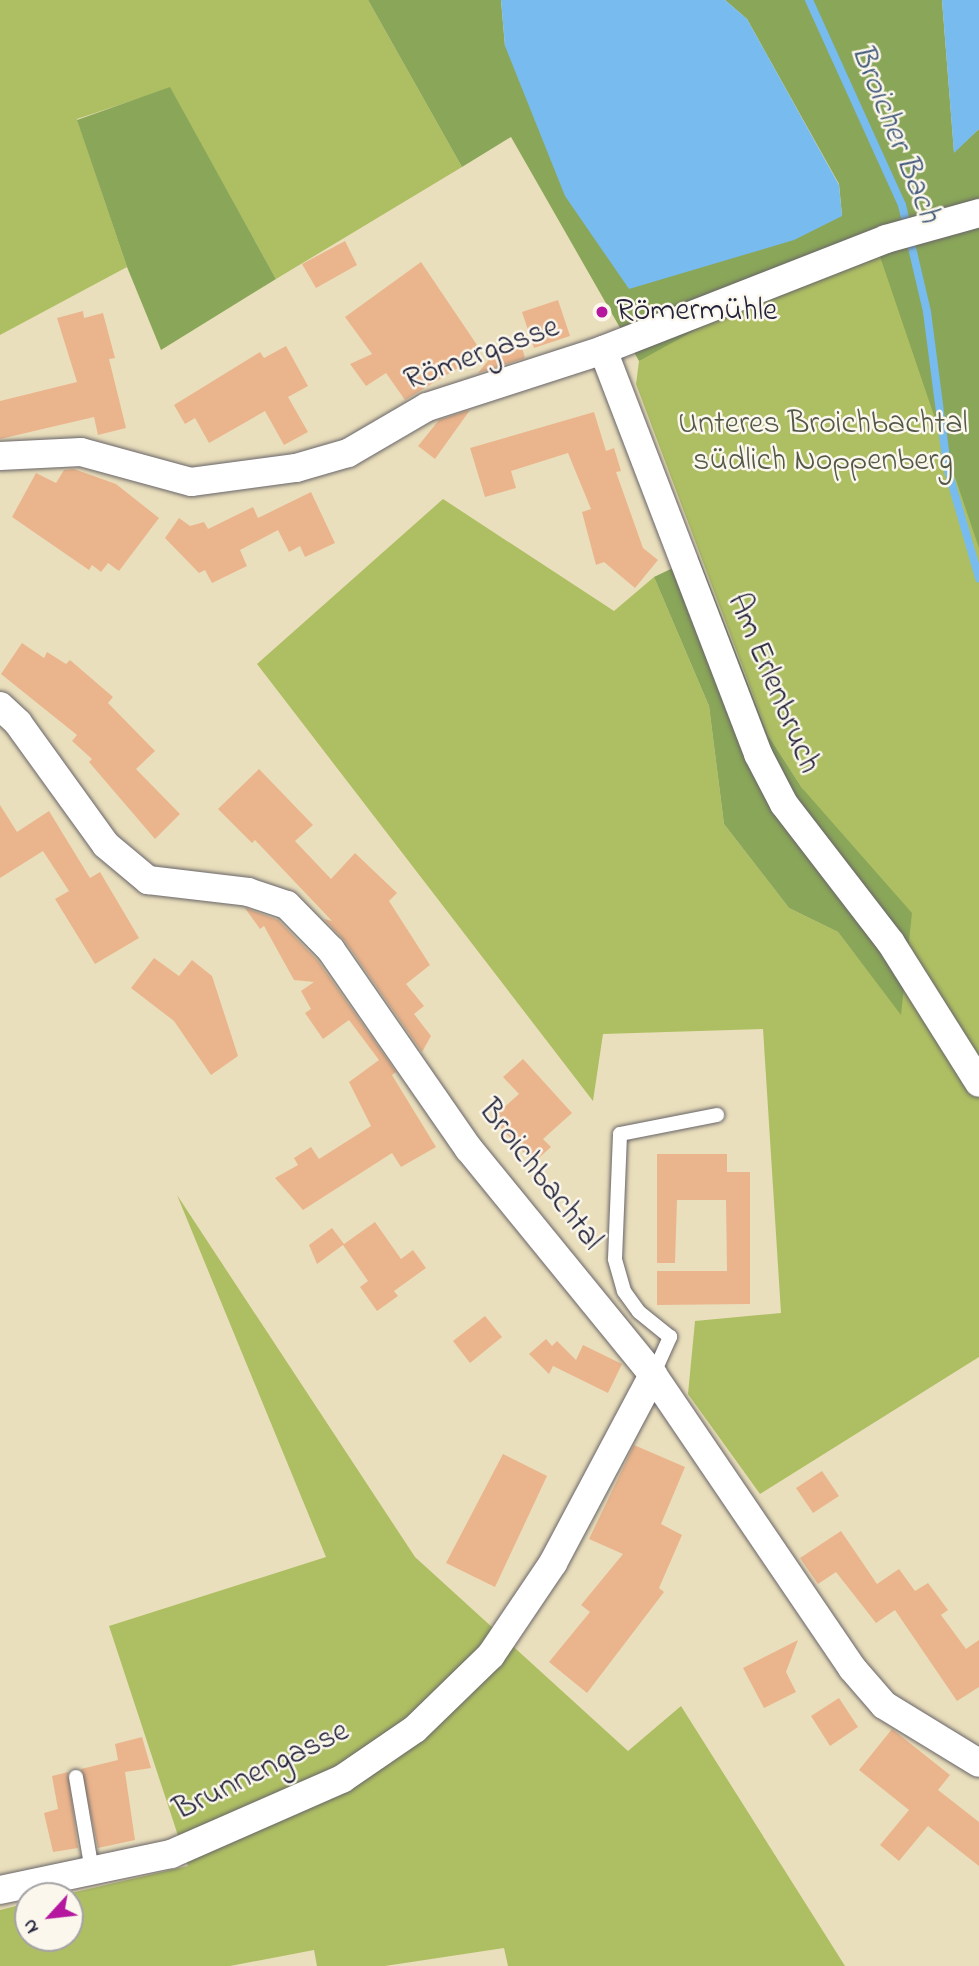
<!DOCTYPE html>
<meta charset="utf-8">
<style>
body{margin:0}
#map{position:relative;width:979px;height:1966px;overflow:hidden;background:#eadfbc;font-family:"Indie Flower",sans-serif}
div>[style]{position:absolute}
.green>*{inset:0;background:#aebf63}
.forest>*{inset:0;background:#8aa659}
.water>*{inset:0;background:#78bbee}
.stream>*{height:8px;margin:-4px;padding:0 4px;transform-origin:4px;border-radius:4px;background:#78bbee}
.building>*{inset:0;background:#eab58d}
.roads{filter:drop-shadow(0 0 2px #686468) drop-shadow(0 0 2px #686468)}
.service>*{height:14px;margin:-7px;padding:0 7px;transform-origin:7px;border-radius:7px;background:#fff}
.minor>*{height:28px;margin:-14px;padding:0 14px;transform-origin:14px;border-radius:14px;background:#fff}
.dots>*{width:19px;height:19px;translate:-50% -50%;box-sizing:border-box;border:4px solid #fbf7ec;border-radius:50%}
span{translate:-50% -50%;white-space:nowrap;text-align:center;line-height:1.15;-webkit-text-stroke:5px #fbf7ec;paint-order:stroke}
.poi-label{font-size:32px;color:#22223b}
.left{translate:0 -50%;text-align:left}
.street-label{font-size:32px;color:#22223b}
.park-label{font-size:32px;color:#535949}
.water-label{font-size:33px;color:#40587a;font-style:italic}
.north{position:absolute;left:14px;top:1882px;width:70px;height:70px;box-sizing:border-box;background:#fbf7ec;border:2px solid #a4a2a5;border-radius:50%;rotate:243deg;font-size:19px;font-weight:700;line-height:28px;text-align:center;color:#22223b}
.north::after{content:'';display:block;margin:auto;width:24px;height:32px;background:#b5179e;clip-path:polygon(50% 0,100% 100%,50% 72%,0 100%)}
</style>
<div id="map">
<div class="green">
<i style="clip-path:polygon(0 0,368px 0,462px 167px,276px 279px,170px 88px,77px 119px,127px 267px,0 335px)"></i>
<i style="clip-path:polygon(979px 195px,979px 1357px,760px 1494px,688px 1394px,695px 1321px,781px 1313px,763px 1029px,603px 1034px,593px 1101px,257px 664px,443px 499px,614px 611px,654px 577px,709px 706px,724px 824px,789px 908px,838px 932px,901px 1014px,802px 788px,768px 735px,636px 384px,639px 361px,660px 343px)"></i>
<i style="clip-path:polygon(177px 1195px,415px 1557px,628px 1751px,681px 1706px,845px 1966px,508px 1966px,504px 1948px,385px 1966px,317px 1966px,314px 1950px,230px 1966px,0 1966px,0 1910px,28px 1903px,28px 1938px,70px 1938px,70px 1896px,58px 1896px,188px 1866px,109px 1626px,326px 1557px)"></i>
</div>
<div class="forest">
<i style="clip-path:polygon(368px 0,501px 0,505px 46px,842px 216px,839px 184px,747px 19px,725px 0,942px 0,954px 152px,979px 129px,979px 548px,872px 233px,639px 361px,511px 137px,462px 167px)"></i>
<i style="clip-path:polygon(170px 87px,276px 279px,161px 350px,127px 267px,77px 120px)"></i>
<i style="clip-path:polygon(698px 556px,768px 735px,802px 788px,912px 913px,901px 1015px,838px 932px,789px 908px,724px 824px,709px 706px,654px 577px)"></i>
</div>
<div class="water">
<i style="clip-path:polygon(501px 0,725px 0,747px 19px,839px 185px,842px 216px,794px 240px,629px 289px,565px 196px,505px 46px)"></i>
<i style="clip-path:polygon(942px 0,979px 0,979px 129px,954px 153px)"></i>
</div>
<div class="stream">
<i style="left:809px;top:0;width:225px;rotate:65.6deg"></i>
<i style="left:902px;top:205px;width:110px;rotate:76.8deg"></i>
<i style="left:927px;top:312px;width:156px;rotate:82.6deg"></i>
<i style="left:947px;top:467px;width:116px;rotate:73.9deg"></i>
</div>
<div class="building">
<i style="clip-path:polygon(345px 241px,357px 265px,316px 288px,302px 264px)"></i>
<i style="clip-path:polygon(421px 262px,477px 345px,458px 368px,405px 400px,386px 373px,366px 386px,350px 364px,372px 354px,345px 317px)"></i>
<i style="clip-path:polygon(558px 300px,570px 336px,534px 348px,522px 312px)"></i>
<i style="clip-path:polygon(83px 311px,84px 318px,103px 313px,115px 358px,109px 359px,126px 428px,98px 435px,94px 417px,0 439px,0 401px,77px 382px,57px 318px)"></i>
<i style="clip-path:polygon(521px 344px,525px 358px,478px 373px,496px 351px)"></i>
<i style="clip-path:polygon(286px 346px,308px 386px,288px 397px,308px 432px,284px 445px,265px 411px,209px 443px,195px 418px,185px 424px,174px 405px,260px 352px,264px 358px)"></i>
<i style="clip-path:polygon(470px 410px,435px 459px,418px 446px,439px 420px)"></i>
<i style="clip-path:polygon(594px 412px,606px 451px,614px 448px,621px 471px,616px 472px,643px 548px,658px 560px,635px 588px,604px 562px,596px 565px,582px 512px,591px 509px,568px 453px,511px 471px,516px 488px,485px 497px,470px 448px)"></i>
<i style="clip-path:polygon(74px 469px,116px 484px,159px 518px,119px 571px,108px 563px,101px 572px,92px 565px,89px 570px,12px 517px,36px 473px,56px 483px,64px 470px)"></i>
<i style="clip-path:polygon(311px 492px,335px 543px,305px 557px,300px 546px,289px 552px,278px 530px,240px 550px,247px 566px,212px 583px,205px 570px,199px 573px,165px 538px,179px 518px,190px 526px,204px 522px,208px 529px,253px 507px,258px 518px)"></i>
<i style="clip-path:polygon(22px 643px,44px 658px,47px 652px,66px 664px,70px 660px,113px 697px,108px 703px,155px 751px,136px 769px,180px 814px,155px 839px,89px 762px,92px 759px,72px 741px,77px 735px,1px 674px)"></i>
<i style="clip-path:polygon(259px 769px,313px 825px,295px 841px,331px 879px,355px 853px,397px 893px,389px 901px,430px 965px,406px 984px,424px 1006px,414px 1014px,431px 1036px,422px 1052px,345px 941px,324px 919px,332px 921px,255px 840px,252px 843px,218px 809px)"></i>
<i style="clip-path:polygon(0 805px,17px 832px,49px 811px,90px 878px,100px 872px,139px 938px,95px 964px,55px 899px,69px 891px,43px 851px,0 878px)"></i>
<i style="clip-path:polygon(245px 908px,278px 920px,318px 961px,396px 1072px,392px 1075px,436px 1147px,401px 1167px,392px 1153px,303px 1210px,275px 1178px,298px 1165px,294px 1158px,311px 1147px,319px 1159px,371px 1126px,349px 1082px,379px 1060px,349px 1020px,323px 1039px,305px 1013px,311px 1009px,301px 991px,314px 982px,294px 980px,264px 926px,260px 929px)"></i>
<i style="clip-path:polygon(154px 958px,179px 976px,192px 960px,212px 976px,238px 1056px,211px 1075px,174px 1021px,131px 988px)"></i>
<i style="clip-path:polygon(523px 1059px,572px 1113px,543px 1139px,551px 1147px,533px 1163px,492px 1118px,519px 1094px,503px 1077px)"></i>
<i style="clip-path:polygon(657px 1154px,727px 1154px,727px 1172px,750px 1172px,750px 1304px,657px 1305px,657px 1271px,727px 1271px,726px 1200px,677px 1200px,675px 1263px,657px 1263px)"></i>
<i style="clip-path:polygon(375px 1222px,401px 1259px,413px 1250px,426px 1268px,394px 1291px,398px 1296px,377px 1311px,360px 1287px,368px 1281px,343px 1245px,317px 1264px,309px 1245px,332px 1228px,344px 1244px)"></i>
<i style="clip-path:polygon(485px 1316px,502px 1337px,470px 1363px,453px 1341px)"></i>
<i style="clip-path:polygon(546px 1339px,552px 1346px,557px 1341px,576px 1360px,583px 1345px,622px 1364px,608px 1393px,553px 1366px,549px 1374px,529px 1354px)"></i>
<i style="clip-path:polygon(634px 1445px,685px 1467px,661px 1524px,682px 1535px,659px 1588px,664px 1592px,587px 1693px,549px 1662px,590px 1612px,581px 1605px,623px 1554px,589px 1539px)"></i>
<i style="clip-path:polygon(503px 1454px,547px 1476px,495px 1587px,446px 1563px)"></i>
<i style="clip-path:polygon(822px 1471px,839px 1496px,813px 1513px,796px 1488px)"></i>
<i style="clip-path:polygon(841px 1531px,877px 1584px,899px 1569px,915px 1591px,928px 1583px,948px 1610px,941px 1615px,966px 1649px,979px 1640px,979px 1687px,957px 1701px,895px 1610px,876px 1623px,836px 1572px,818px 1584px,800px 1558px)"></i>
<i style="clip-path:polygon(798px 1640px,786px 1672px,796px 1692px,764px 1708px,743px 1668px)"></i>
<i style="clip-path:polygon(839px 1698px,858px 1727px,830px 1746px,811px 1716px)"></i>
<i style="clip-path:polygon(892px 1729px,950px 1775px,938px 1790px,979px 1822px,979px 1866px,928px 1826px,899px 1861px,880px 1845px,909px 1810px,859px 1770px)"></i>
<i style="clip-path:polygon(142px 1737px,151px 1768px,125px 1772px,135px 1840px,98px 1848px,81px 1769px,118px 1760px,115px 1744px)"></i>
<i style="clip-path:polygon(68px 1772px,78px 1848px,53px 1852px,44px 1813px,58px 1809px,52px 1776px)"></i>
</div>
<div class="roads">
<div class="service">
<i style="left:653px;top:1375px;width:42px;rotate:-65.9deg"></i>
<i style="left:670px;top:1337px;width:40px;rotate:-141deg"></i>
<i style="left:639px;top:1312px;width:26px;rotate:-126deg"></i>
<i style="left:624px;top:1291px;width:33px;rotate:-106deg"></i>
<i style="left:615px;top:1259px;width:125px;rotate:-87.7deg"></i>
<i style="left:620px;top:1134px;width:99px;rotate:-11.1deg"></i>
<i style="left:76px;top:1777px;width:95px;rotate:80.3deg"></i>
</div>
<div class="minor">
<i style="left:603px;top:350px;width:433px;rotate:69deg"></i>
<i style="left:758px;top:754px;width:56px;rotate:62.5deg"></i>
<i style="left:784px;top:804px;width:175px;rotate:52.4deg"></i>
<i style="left:891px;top:943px;width:165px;rotate:57.8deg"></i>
<i style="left:0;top:456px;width:81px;rotate:-2.8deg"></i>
<i style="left:81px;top:452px;width:114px;rotate:15.3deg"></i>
<i style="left:191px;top:482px;width:106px;rotate:-7.6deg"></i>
<i style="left:296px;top:468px;width:54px;rotate:-16.1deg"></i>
<i style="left:348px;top:453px;width:91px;rotate:-30.2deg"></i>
<i style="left:427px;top:407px;width:185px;rotate:-17.9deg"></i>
<i style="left:603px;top:350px;width:304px;rotate:-21.4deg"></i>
<i style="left:886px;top:239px;width:97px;rotate:-15.6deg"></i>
<i style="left:0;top:706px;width:25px;rotate:43deg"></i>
<i style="left:18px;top:723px;width:150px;rotate:54.2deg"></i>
<i style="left:106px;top:845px;width:55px;rotate:39.8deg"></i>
<i style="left:148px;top:880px;width:101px;rotate:6.8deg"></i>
<i style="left:248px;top:892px;width:41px;rotate:18.4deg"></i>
<i style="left:287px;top:905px;width:63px;rotate:45.6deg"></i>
<i style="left:331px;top:950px;width:242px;rotate:55.3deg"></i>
<i style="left:469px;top:1149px;width:291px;rotate:50.8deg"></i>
<i style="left:653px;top:1375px;width:354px;rotate:55.8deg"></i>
<i style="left:852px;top:1668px;width:49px;rotate:49.1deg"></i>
<i style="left:884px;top:1705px;width:111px;rotate:31.4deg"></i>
<i style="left:0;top:1890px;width:175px;rotate:-11.9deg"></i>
<i style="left:171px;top:1854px;width:187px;rotate:-23.7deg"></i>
<i style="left:342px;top:1779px;width:88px;rotate:-34.4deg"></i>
<i style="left:415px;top:1729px;width:106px;rotate:-44.2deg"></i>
<i style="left:491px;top:1655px;width:111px;rotate:-56deg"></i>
<i style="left:553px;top:1563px;width:213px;rotate:-62deg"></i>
</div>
</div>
<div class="dots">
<i style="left:602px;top:312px;background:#b5179e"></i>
</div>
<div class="poi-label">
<span class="left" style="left:616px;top:312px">Römermühle</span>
</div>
<div class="street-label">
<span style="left:482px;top:355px;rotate:-20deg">Römergasse</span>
<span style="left:772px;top:684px;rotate:67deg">Am Erlenbruch</span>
<span style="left:539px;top:1176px;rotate:52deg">Broichbachtal</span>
<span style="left:262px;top:1772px;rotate:-26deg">Brunnengasse</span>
</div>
<div class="park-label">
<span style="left:823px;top:444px">Unteres Broichbachtal<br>südlich Noppenberg</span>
</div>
<div class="water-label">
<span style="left:894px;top:134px;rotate:68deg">Broicher Bach</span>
</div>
<div class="north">N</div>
</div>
